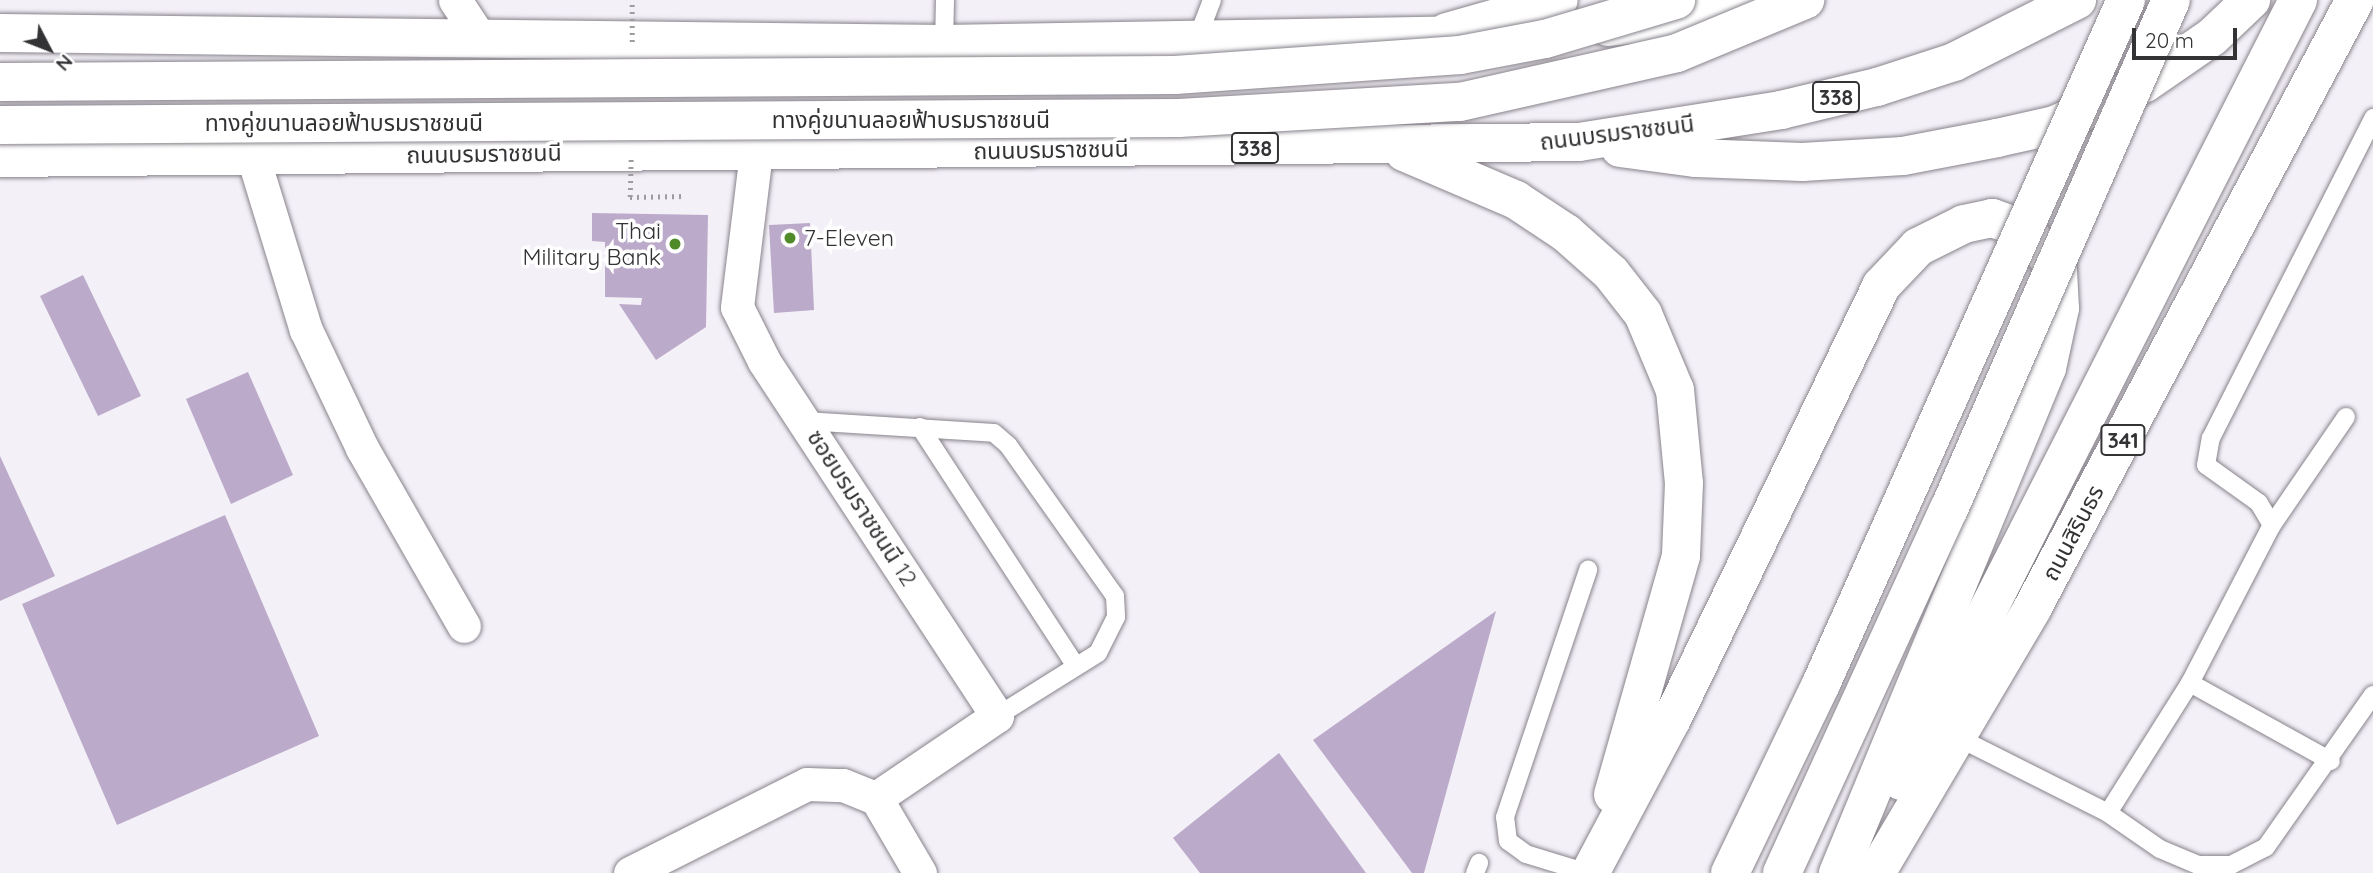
<!DOCTYPE html>
<meta charset="utf-8">
<style>
body{margin:0}
#map{position:relative;width:2373px;height:873px;overflow:hidden;background:#f4f0f8;font-family:Quicksand,"Noto Sans Thai",sans-serif}
div>[style]{position:absolute}
.building>*{inset:0;background:#bbaac9}
.path>*{height:4.5px;margin-top:-2.25px;transform-origin:0;background:repeating-linear-gradient(90deg,#9e9ba1 0 2px,transparent 0 7px)}
.roads{filter:drop-shadow(0 0 2px #88838b) drop-shadow(0 0 2px #88838b)}
.service>*{height:18px;margin:-9px;padding:0 9px;transform-origin:9px;border-radius:9px;background:#fff}
.minor>*{height:33px;margin:-16.5px;padding:0 16.5px;transform-origin:16.5px;border-radius:16.5px;background:#fff}
.primary>*{height:38px;margin:-19px;padding:0 19px;transform-origin:19px;border-radius:19px;background:#fff}
.path-bridge>*{height:4.5px;margin-top:-2.25px;transform-origin:0;background:repeating-linear-gradient(90deg,#9e9ba1 0 2px,transparent 0 7px)}
.bridges{filter:drop-shadow(0 0 2px #88838b) drop-shadow(0 0 2px #88838b)}
.primary-bridge>*{height:38px;margin:-19px;padding:0 19px;transform-origin:19px;border-radius:19px;background:#fff}
.dots>*{width:19px;height:19px;translate:-50% -50%;box-sizing:border-box;border:4px solid #fff;border-radius:50%}
span{translate:-50% -50%;white-space:nowrap;text-align:center;line-height:1.15;-webkit-text-stroke:7px #fff;paint-order:stroke}
.shield-label span{padding:2px 5px;background:#fff;border:2px solid;border-radius:5px;-webkit-text-stroke-width:0}
.shield-label{font-size:21px;color:#333235;font-weight:700}
.street-label{font-size:23px;color:#333235}
.poi-label{font-size:23px;color:#333235}
.right{translate:-100% -50%;text-align:right}
.left{translate:0 -50%;text-align:left}
.north{position:absolute;left:14px;top:14px;width:70px;height:70px;-webkit-text-stroke:5px #fff;paint-order:stroke;rotate:132deg;font-size:19px;font-weight:700;line-height:28px;text-align:center;color:#333235}
.north::after{content:'';display:block;margin:auto;width:24px;height:32px;background:#333235;clip-path:polygon(50% 0,100% 100%,50% 72%,0 100%)}
.scale{position:absolute;left:2132px;top:28px;width:105px;height:32px;box-sizing:border-box;border:4px solid #333235;border-top:0;padding-left:9px;font-size:21px;line-height:24px;white-space:nowrap;color:#333235;-webkit-text-stroke:5px #fff;paint-order:stroke}
</style>
<div id="map">
<div class="building">
<i style="clip-path:polygon(592px 213px,708px 215px,706px 327px,656px 360px,619px 304px,641px 305px,642px 298px,605px 297px,605px 242px,592px 241px)"></i>
<i style="clip-path:polygon(810px 223px,814px 310px,774px 313px,769px 225px)"></i>
<i style="clip-path:polygon(83px 275px,141px 396px,98px 416px,40px 296px)"></i>
<i style="clip-path:polygon(248px 372px,293px 475px,231px 504px,186px 399px)"></i>
<i style="clip-path:polygon(0 456px,55px 576px,0 601px)"></i>
<i style="clip-path:polygon(225px 515px,319px 736px,117px 825px,22px 604px)"></i>
<i style="clip-path:polygon(1496px 611px,1424px 873px,1412px 873px,1313px 740px)"></i>
<i style="clip-path:polygon(1279px 753px,1366px 873px,1200px 873px,1173px 838px)"></i>
</div>
<div class="path">
<i style="left:630px;top:197px;width:56px;rotate:-1deg"></i>
</div>
<div class="roads">
<div class="service">
<i style="left:1196px;top:42px;width:45px;rotate:-69.1deg"></i>
<i style="left:944px;top:44px;width:44px;rotate:-88.7deg"></i>
<i style="left:805px;top:421px;width:189px;rotate:3.6deg"></i>
<i style="left:994px;top:433px;width:18px;rotate:41deg"></i>
<i style="left:1008px;top:445px;width:185px;rotate:54.7deg"></i>
<i style="left:1115px;top:596px;width:21px;rotate:87deg"></i>
<i style="left:1116px;top:617px;width:40px;rotate:116.6deg"></i>
<i style="left:1098px;top:653px;width:119px;rotate:148deg"></i>
<i style="left:920px;top:427px;width:285px;rotate:56.9deg"></i>
<i style="left:2272px;top:525px;width:26px;rotate:-121deg"></i>
<i style="left:2259px;top:503px;width:65px;rotate:-144.4deg"></i>
<i style="left:2206px;top:465px;width:27px;rotate:-80deg"></i>
<i style="left:2211px;top:438px;width:359px;rotate:-63.1deg"></i>
<i style="left:2190px;top:683px;width:161px;rotate:29deg"></i>
<i style="left:1959px;top:738px;width:167px;rotate:26.7deg"></i>
<i style="left:2108px;top:813px;width:63px;rotate:34.7deg"></i>
<i style="left:2160px;top:849px;width:41px;rotate:22.8deg"></i>
<i style="left:2198px;top:865px;width:33px"></i>
<i style="left:2231px;top:865px;width:39px;rotate:-27deg"></i>
<i style="left:2266px;top:847px;width:186px;rotate:-54.9deg"></i>
<i style="left:2108px;top:813px;width:154px;rotate:-57.8deg"></i>
<i style="left:2190px;top:683px;width:178px;rotate:-62.6deg"></i>
<i style="left:2272px;top:525px;width:131px;rotate:-55.6deg"></i>
<i style="left:1475px;top:873px;width:11px;rotate:-68deg"></i>
<i style="left:1588px;top:873px;width:65px;rotate:-163deg"></i>
<i style="left:1526px;top:854px;width:22px;rotate:-144deg"></i>
<i style="left:1508px;top:841px;width:24px;rotate:-97deg"></i>
<i style="left:1505px;top:817px;width:261px;rotate:-71.4deg"></i>
</div>
<div class="minor">
<i style="left:455px;top:0;width:42px;rotate:56.7deg"></i>
<i style="left:253px;top:157px;width:181px;rotate:73deg"></i>
<i style="left:306px;top:330px;width:131px;rotate:64.6deg"></i>
<i style="left:362px;top:448px;width:205px;rotate:60.2deg"></i>
<i style="left:876px;top:798px;width:87px;rotate:59.6deg"></i>
<i style="left:630px;top:873px;width:198px;rotate:-26.7deg"></i>
<i style="left:807px;top:784px;width:36px;rotate:2deg"></i>
<i style="left:843px;top:785px;width:35px;rotate:22deg"></i>
<i style="left:876px;top:798px;width:146px;rotate:-34.1deg"></i>
<i style="left:997px;top:716px;width:425px;rotate:-123.3deg"></i>
<i style="left:764px;top:361px;width:60px;rotate:-116.6deg"></i>
<i style="left:737px;top:307px;width:156px;rotate:-83deg"></i>
</div>
<div class="primary">
<i style="left:1608px;top:27px;width:154px;rotate:-5.6deg"></i>
<i style="left:1447px;top:32px;width:116px;rotate:-15.9deg"></i>
<i style="left:0;top:33px;width:944px;rotate:0.67deg"></i>
<i style="left:944px;top:44px;width:534px;rotate:-0.97deg"></i>
<i style="left:1620px;top:148px;width:77px;rotate:7.5deg"></i>
<i style="left:1696px;top:158px;width:106px;rotate:2.2deg"></i>
<i style="left:1802px;top:162px;width:101px;rotate:-3.4deg"></i>
<i style="left:1903px;top:156px;width:96px;rotate:-10.8deg"></i>
<i style="left:1997px;top:138px;width:59px;rotate:-12.6deg"></i>
<i style="left:2055px;top:125px;width:99px;rotate:-25deg"></i>
<i style="left:2145px;top:83px;width:81px;rotate:-34.5deg"></i>
<i style="left:2212px;top:37px;width:54px;rotate:-43.5deg"></i>
<i style="left:1404px;top:152px;width:122px;rotate:23.2deg"></i>
<i style="left:1516px;top:200px;width:60px;rotate:33.4deg"></i>
<i style="left:1566px;top:233px;width:60px;rotate:41.6deg"></i>
<i style="left:1611px;top:273px;width:52px;rotate:52deg"></i>
<i style="left:1643px;top:314px;width:82px;rotate:67.2deg"></i>
<i style="left:1675px;top:390px;width:93px;rotate:84.5deg"></i>
<i style="left:1684px;top:483px;width:73px;rotate:92.4deg"></i>
<i style="left:1681px;top:556px;width:248px;rotate:105.9deg"></i>
<i style="left:0;top:158px;width:1579px;rotate:-0.58deg"></i>
<i style="left:1579px;top:142px;width:205px;rotate:-9deg"></i>
<i style="left:1781px;top:110px;width:99px;rotate:-13.5deg"></i>
<i style="left:1877px;top:87px;width:81px;rotate:-18deg"></i>
<i style="left:1954px;top:62px;width:138px;rotate:-26.8deg"></i>
<i style="left:1901px;top:781px;width:876px;rotate:-63.05deg"></i>
<i style="left:1590px;top:873px;width:174px;rotate:-62deg"></i>
<i style="left:1672px;top:719px;width:481px;rotate:-64.2deg"></i>
<i style="left:1881px;top:286px;width:54px;rotate:-46.5deg"></i>
<i style="left:1918px;top:247px;width:51px;rotate:-26.6deg"></i>
<i style="left:1964px;top:224px;width:29px;rotate:-12deg"></i>
<i style="left:1992px;top:218px;width:36px;rotate:19deg"></i>
<i style="left:2026px;top:230px;width:52px;rotate:52deg"></i>
<i style="left:2058px;top:271px;width:37px;rotate:87deg"></i>
<i style="left:2060px;top:308px;width:61px;rotate:102.2deg"></i>
<i style="left:2047px;top:368px;width:547px;rotate:112.48deg"></i>
<i style="left:1876px;top:873px;width:309px;rotate:-59.4deg"></i>
<i style="left:2033px;top:607px;width:687px;rotate:-62.06deg"></i>
</div>
</div>
<div class="path-bridge">
<i style="left:632px;top:42px;width:41px;rotate:-90deg"></i>
<i style="left:630px;top:197px;width:41px;rotate:-88.6deg"></i>
</div>
<div class="bridges">
<div class="primary-bridge">
<i style="left:0;top:82px;width:1175px;rotate:-0.34deg"></i>
<i style="left:1175px;top:75px;width:286px;rotate:-4deg"></i>
<i style="left:1460px;top:55px;width:86px;rotate:-10.7deg"></i>
<i style="left:1545px;top:39px;width:137px;rotate:-16.6deg"></i>
<i style="left:0;top:125px;width:1179px;rotate:-0.34deg"></i>
<i style="left:1179px;top:118px;width:281px;rotate:-3.3deg"></i>
<i style="left:1460px;top:102px;width:222px;rotate:-12.7deg"></i>
<i style="left:1677px;top:53px;width:139px;rotate:-22.5deg"></i>
<i style="left:1730px;top:873px;width:210px;rotate:-64.3deg"></i>
<i style="left:1821px;top:684px;width:749px;rotate:-65.97deg"></i>
<i style="left:1782px;top:873px;width:400px;rotate:-65.4deg"></i>
<i style="left:1949px;top:509px;width:555px;rotate:-66.44deg"></i>
</div>
</div>
<div class="dots">
<i style="left:790px;top:238px;background:#508b29"></i>
<i style="left:675px;top:244px;background:#508b29"></i>
</div>
<div class="shield-label">
<span style="left:1836px;top:97px">338</span>
<span style="left:1255px;top:148px">338</span>
<span style="left:2123px;top:440px">341</span>
</div>
<div class="street-label">
<span style="left:911px;top:120px">ทางคู่ขนานลอยฟ้าบรมราชชนนี</span>
<span style="left:344px;top:123px">ทางคู่ขนานลอยฟ้าบรมราชชนนี</span>
<span style="left:1617px;top:133px;rotate:-7deg">ถนนบรมราชชนนี</span>
<span style="left:1051px;top:150px;rotate:-1deg">ถนนบรมราชชนนี</span>
<span style="left:484px;top:154px;rotate:-1deg">ถนนบรมราชชนนี</span>
<span style="left:862px;top:508px;rotate:57deg">ซอยบรมราชชนนี 12</span>
<span style="left:2073px;top:533px;rotate:-62deg">ถนนสิรินธร</span>
</div>
<div class="poi-label">
<span class="right" style="left:661px;top:244px">Thai<br>Military Bank</span>
<span class="left" style="left:804px;top:238px">7-Eleven</span>
</div>
<div class="north">N</div>
<div class="scale">20 m</div>
</div>
